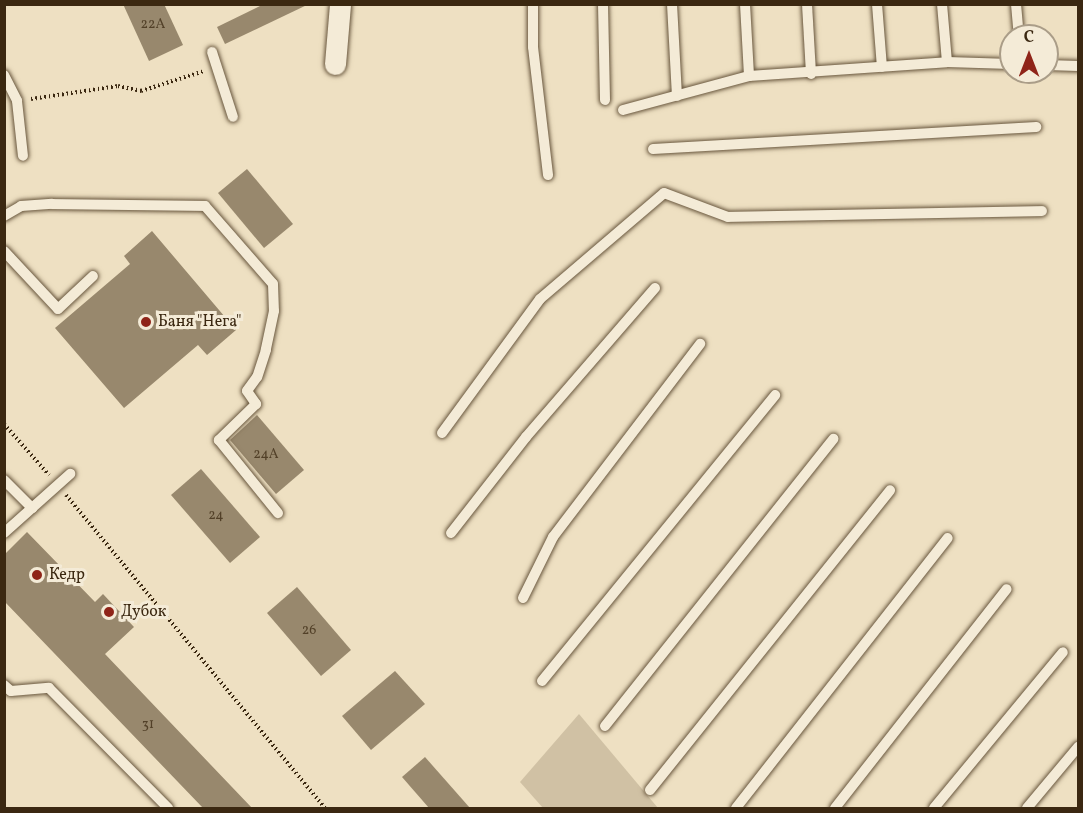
<!DOCTYPE html>
<meta charset="utf-8">
<style>
body{margin:0}
#map{position:relative;width:1083px;height:813px;overflow:hidden;background:#eee0c2;font-family:Vollkorn,serif}
div>[style]{position:absolute}
.green>*{inset:0;background:#d0c1a4}
.building>*{inset:0;background:#98886d}
.path>*{height:4px;margin-top:-2px;transform-origin:0;background:repeating-linear-gradient(90deg,#3b2811 0 1.5px,transparent 0 4.5px)}
.roads{filter:drop-shadow(0 0 2px #68563d) drop-shadow(0 0 2px #68563d)}
.service>*{height:10px;margin:-5px;padding:0 5px;transform-origin:5px;border-radius:5px;background:#f4ebd7}
.minor>*{height:21px;margin:-10.5px;padding:0 10.5px;transform-origin:10.5px;border-radius:10.5px;background:#f4ebd7}
.dots>*{width:16px;height:16px;translate:-50% -50%;box-sizing:border-box;border:3px solid #f4ebd7;border-radius:50%}
span{translate:-50% -50%;white-space:nowrap;text-align:center;line-height:1.15;-webkit-text-stroke:6px #f4ebd7;paint-order:stroke}
.number-label{font-size:14px;color:#524028}
.number-label span{-webkit-text-stroke-width:0}
.poi-label{font-size:16px;color:#3b2811}
.left{translate:0 -50%;text-align:left}
.frame{position:absolute;inset:0;border:6px solid #3b2811;pointer-events:none}
.north{position:absolute;left:999px;top:24px;width:60px;height:60px;box-sizing:border-box;background:#f4ebd7;border:2px solid #aa9d88;border-radius:50%;rotate:0deg;font-size:16px;font-weight:700;line-height:24px;text-align:center;color:#3b2811}
.north::after{content:'';display:block;margin:auto;width:21px;height:27px;background:#8f2418;clip-path:polygon(50% 0,100% 100%,50% 72%,0 100%)}
</style>
<div id="map">
<div class="green">
<i style="clip-path:polygon(579px 714px,658px 808px,543px 808px,520px 782px)"></i>
</div>
<div class="building">
<i style="clip-path:polygon(123px 4px,164px 4px,183px 45px,149px 61px)"></i>
<i style="clip-path:polygon(264px 4px,309px 4px,225px 44px,217px 27px)"></i>
<i style="clip-path:polygon(247px 169px,293px 224px,264px 248px,218px 193px)"></i>
<i style="clip-path:polygon(152px 231px,236px 330px,207px 355px,198px 345px,124px 408px,55px 328px,130px 264px,124px 256px)"></i>
<i style="clip-path:polygon(257px 415px,304px 470px,276px 494px,230px 440px)"></i>
<i style="clip-path:polygon(201px 469px,260px 537px,230px 563px,171px 495px)"></i>
<i style="clip-path:polygon(27px 532px,95px 602px,103px 594px,134px 627px,105px 654px,252px 808px,203px 808px,4px 601px,4px 555px)"></i>
<i style="clip-path:polygon(297px 587px,351px 650px,321px 676px,267px 613px)"></i>
<i style="clip-path:polygon(395px 671px,425px 704px,371px 750px,342px 716px)"></i>
<i style="clip-path:polygon(425px 757px,470px 808px,429px 808px,402px 777px)"></i>
</div>
<div class="path">
<i style="left:31px;top:99px;width:88px;rotate:-8.5deg"></i>
<i style="left:118px;top:86px;width:24px;rotate:12deg"></i>
<i style="left:141px;top:91px;width:66px;rotate:-17.6deg"></i>
<i style="left:4px;top:424px;width:68px;rotate:48.6deg"></i>
<i style="left:66px;top:495px;width:406px;rotate:50.4deg"></i>
</div>
<div class="roads">
<div class="service">
<i style="left:533px;top:4px;width:43px;rotate:90deg"></i>
<i style="left:533px;top:47px;width:129px;rotate:83.3deg"></i>
<i style="left:603px;top:4px;width:96px;rotate:88.8deg"></i>
<i style="left:672px;top:4px;width:92px;rotate:86.9deg"></i>
<i style="left:745px;top:4px;width:72px;rotate:86.8deg"></i>
<i style="left:807px;top:4px;width:70px;rotate:86.7deg"></i>
<i style="left:877px;top:4px;width:63px;rotate:85.5deg"></i>
<i style="left:942px;top:4px;width:58px;rotate:85.1deg"></i>
<i style="left:1016px;top:4px;width:32px;rotate:85deg"></i>
<i style="left:212px;top:52px;width:68px;rotate:72.1deg"></i>
<i style="left:1047px;top:65px;width:31px;rotate:2deg"></i>
<i style="left:4px;top:75px;width:29px;rotate:63deg"></i>
<i style="left:17px;top:101px;width:55px;rotate:83.8deg"></i>
<i style="left:623px;top:110px;width:131px;rotate:-15.1deg"></i>
<i style="left:749px;top:76px;width:198px;rotate:-4deg"></i>
<i style="left:947px;top:62px;width:64px;rotate:1.8deg"></i>
<i style="left:653px;top:149px;width:384px;rotate:-3.3deg"></i>
<i style="left:4px;top:216px;width:20px;rotate:-30deg"></i>
<i style="left:21px;top:206px;width:31px;rotate:-4deg"></i>
<i style="left:52px;top:204px;width:153px;rotate:0.7deg"></i>
<i style="left:205px;top:206px;width:103px;rotate:48.9deg"></i>
<i style="left:273px;top:284px;width:27px;rotate:88deg"></i>
<i style="left:274px;top:311px;width:40px;rotate:102deg"></i>
<i style="left:266px;top:350px;width:28px;rotate:108deg"></i>
<i style="left:257px;top:377px;width:17px;rotate:126deg"></i>
<i style="left:247px;top:391px;width:16px;rotate:55deg"></i>
<i style="left:256px;top:404px;width:52px;rotate:135.8deg"></i>
<i style="left:219px;top:440px;width:94px;rotate:51.1deg"></i>
<i style="left:4px;top:251px;width:79px;rotate:47deg"></i>
<i style="left:58px;top:309px;width:48px;rotate:-43.3deg"></i>
<i style="left:442px;top:433px;width:166px;rotate:-53.8deg"></i>
<i style="left:540px;top:299px;width:163px;rotate:-40.5deg"></i>
<i style="left:664px;top:193px;width:68px;rotate:20.6deg"></i>
<i style="left:728px;top:217px;width:314px;rotate:-1.1deg"></i>
<i style="left:4px;top:480px;width:40px;rotate:45deg"></i>
<i style="left:4px;top:533px;width:89px;rotate:-41.8deg"></i>
<i style="left:451px;top:533px;width:122px;rotate:-52deg"></i>
<i style="left:526px;top:437px;width:197px;rotate:-49.1deg"></i>
<i style="left:523px;top:598px;width:68px;rotate:-63.8deg"></i>
<i style="left:553px;top:537px;width:243px;rotate:-52.7deg"></i>
<i style="left:542px;top:681px;width:369px;rotate:-50.8deg"></i>
<i style="left:4px;top:685px;width:9px;rotate:41deg"></i>
<i style="left:11px;top:691px;width:38px;rotate:-5deg"></i>
<i style="left:49px;top:688px;width:169px;rotate:45.2deg"></i>
<i style="left:605px;top:726px;width:367px;rotate:-51.5deg"></i>
<i style="left:650px;top:790px;width:384px;rotate:-51.3deg"></i>
<i style="left:736px;top:808px;width:343px;rotate:-51.9deg"></i>
<i style="left:835px;top:808px;width:278px;rotate:-51.9deg"></i>
<i style="left:934px;top:808px;width:202px;rotate:-50.4deg"></i>
<i style="left:1027px;top:808px;width:80px;rotate:-50.1deg"></i>
</div>
<div class="minor">
<i style="left:335px;top:64px;width:60px;rotate:-85.2deg"></i>
</div>
</div>
<div class="dots">
<i style="left:146px;top:322px;background:#8f2418"></i>
<i style="left:37px;top:575px;background:#8f2418"></i>
<i style="left:109px;top:612px;background:#8f2418"></i>
</div>
<div class="number-label">
<span style="left:153px;top:25px">22А</span>
<span style="left:266px;top:455px">24А</span>
<span style="left:216px;top:516px">24</span>
<span style="left:309px;top:631px">26</span>
<span style="left:148px;top:725px">31</span>
</div>
<div class="poi-label">
<span class="left" style="left:158px;top:322px">Баня "Нега"</span>
<span class="left" style="left:49px;top:575px">Кедр</span>
<span class="left" style="left:121px;top:612px">Дубок</span>
</div>
<div class="frame"></div>
<div class="north">С</div>
</div>
